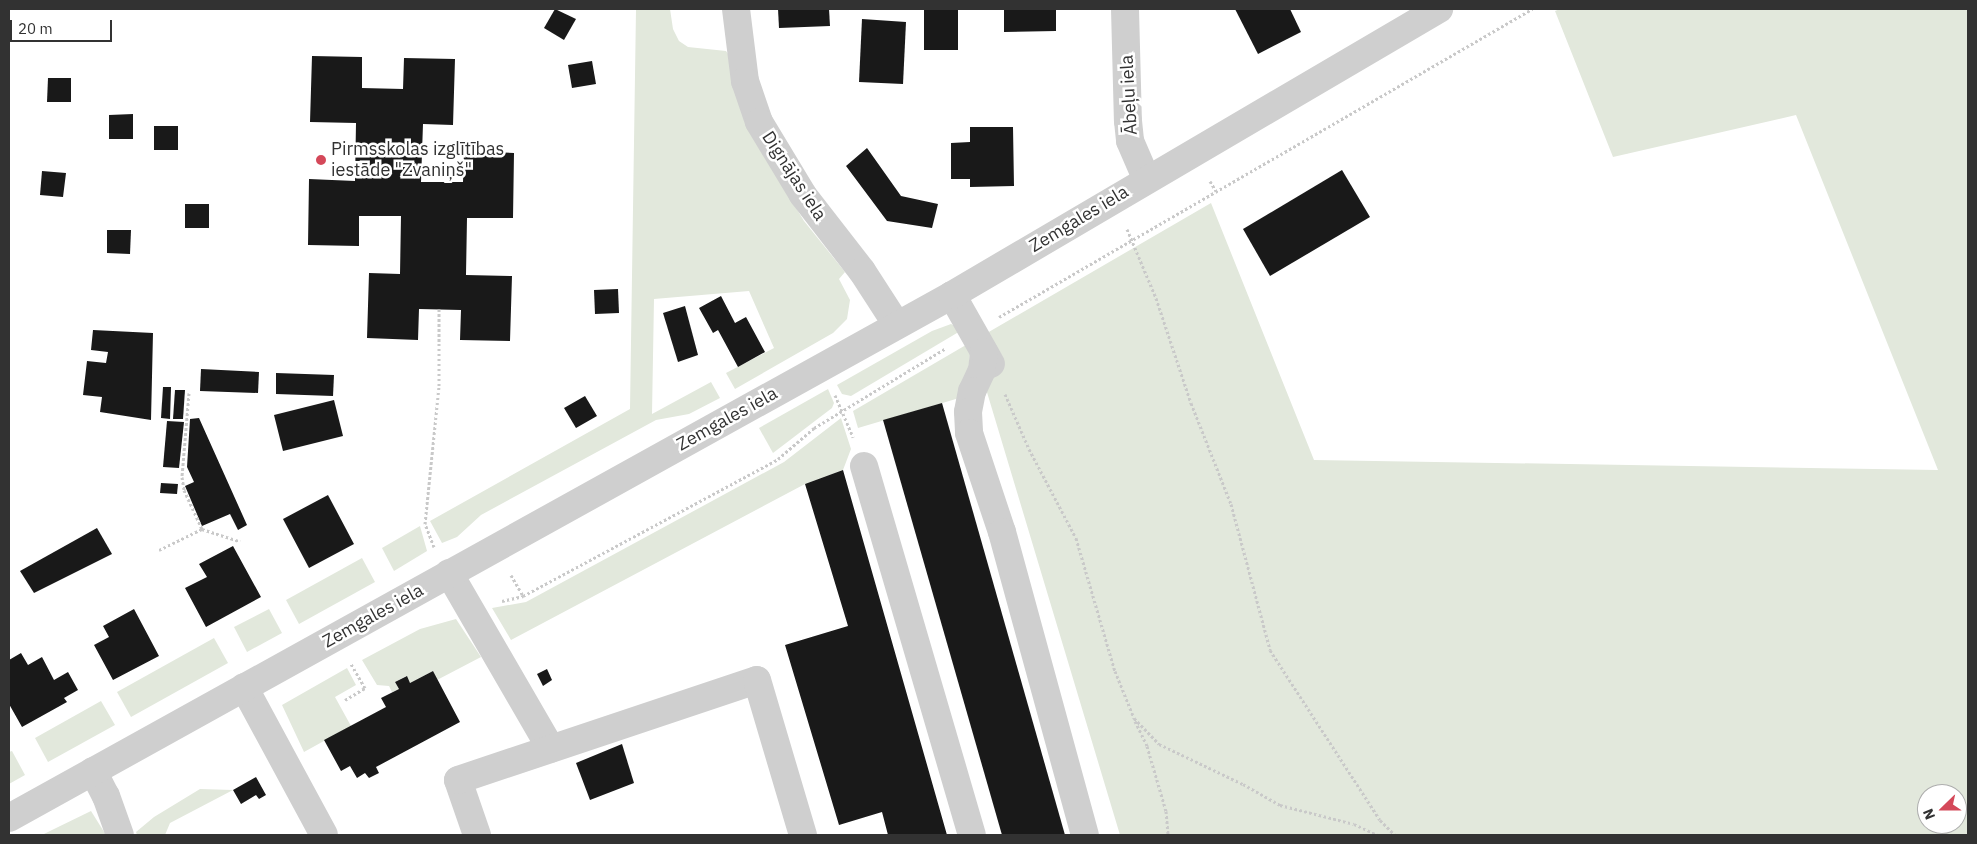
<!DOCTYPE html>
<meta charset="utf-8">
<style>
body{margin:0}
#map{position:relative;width:1977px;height:844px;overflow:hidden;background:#fff;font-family:"IBM Plex Sans",sans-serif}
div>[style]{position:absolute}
.green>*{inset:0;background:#e2e8dc}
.building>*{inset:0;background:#191919}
.path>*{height:3px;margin-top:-1.5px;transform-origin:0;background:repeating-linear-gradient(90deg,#c9c9c9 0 2.5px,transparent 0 5px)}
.minor>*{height:28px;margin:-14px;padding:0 14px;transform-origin:14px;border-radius:14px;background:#cfcfcf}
.dots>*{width:14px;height:14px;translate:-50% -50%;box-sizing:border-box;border:2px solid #fff;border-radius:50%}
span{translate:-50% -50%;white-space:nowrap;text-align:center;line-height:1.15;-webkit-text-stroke:5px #fff;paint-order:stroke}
.street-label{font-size:18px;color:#323232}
.poi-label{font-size:18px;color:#323232}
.left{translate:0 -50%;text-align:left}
.frame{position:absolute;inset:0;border:10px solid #323232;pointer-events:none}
.north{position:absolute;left:1917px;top:784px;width:50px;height:50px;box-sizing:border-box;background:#fff;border:1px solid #adadad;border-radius:50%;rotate:248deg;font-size:14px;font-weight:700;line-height:20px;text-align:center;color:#323232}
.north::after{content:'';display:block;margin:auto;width:18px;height:22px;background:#d44859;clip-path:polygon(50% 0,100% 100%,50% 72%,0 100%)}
.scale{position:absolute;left:10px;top:20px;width:102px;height:22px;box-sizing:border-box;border:2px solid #323232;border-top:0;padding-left:6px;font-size:15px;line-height:18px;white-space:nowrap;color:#323232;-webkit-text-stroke:4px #fff;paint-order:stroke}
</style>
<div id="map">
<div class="green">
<i style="clip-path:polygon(636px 9px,670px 9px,673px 29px,679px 41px,688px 47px,726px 51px,731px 58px,760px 149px,804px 221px,845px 272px,839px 279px,850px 300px,847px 319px,833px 333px,735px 389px,726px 373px,774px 348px,749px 291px,654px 299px,652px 414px,711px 382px,720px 398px,689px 414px,656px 420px,481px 515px,457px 537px,442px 543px,430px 521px,630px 409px)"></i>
<i style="clip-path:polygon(evenodd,1560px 9px,1968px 9px,1968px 835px,1120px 835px,980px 369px,1003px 357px,987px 333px,1211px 203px,1314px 460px,1938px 470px,1796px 115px,1613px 157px,1555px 11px,1560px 9px,1927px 794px,1957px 794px,1957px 824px,1927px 824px,1927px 794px)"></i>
<i style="clip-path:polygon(951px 324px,962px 330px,851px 396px,842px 394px,837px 385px,932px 331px)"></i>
<i style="clip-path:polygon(971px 342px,966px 396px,858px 428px,853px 411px)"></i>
<i style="clip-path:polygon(828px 389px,834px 403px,832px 408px,773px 453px,759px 428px)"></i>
<i style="clip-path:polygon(841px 418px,851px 449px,843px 470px,805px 484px,511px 640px,492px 608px,526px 602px,784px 462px)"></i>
<i style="clip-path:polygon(420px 526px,427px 551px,394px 571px,382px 548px)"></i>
<i style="clip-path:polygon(362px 558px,375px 582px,299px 624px,286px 600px)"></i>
<i style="clip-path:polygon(269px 609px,282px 633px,247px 652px,234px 627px)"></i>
<i style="clip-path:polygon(456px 619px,481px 657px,437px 680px,433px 671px,410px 683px,406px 676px,395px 682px,399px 689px,392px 692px,389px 686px,377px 685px,362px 660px,420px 629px)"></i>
<i style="clip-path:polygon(214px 638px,228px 663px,131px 717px,117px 692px)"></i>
<i style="clip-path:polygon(347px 668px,356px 685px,335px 697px,351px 726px,304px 752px,282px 705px)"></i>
<i style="clip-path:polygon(101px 701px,115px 725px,48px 762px,35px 738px)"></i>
<i style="clip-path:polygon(12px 751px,25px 775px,9px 784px,9px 752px)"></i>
<i style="clip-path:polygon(200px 789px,233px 790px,170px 823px,165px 835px,137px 835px,136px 832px,154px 817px)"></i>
<i style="clip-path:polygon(91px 811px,106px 835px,42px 835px,52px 830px)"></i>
</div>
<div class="building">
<i style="clip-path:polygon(555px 9px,576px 19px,564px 40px,544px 28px)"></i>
<i style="clip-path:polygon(778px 9px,829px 9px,830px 26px,779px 28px)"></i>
<i style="clip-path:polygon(924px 9px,958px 9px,958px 50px,924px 50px)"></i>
<i style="clip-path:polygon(1004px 9px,1056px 9px,1056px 31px,1004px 32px)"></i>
<i style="clip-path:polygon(1235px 9px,1290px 9px,1301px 32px,1258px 54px)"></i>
<i style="clip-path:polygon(862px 19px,906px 22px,903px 84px,859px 82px)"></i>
<i style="clip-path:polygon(312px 56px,362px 57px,362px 88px,403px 89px,404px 58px,455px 59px,453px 125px,423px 124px,421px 182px,463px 182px,464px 151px,514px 153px,513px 218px,467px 218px,466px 275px,512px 276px,510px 341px,460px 340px,461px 310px,419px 309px,418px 340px,367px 338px,369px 273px,400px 274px,401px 216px,359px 216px,359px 246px,308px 245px,309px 179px,355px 181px,356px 123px,310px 122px)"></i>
<i style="clip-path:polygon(592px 61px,596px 84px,572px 88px,568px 65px)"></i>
<i style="clip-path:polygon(48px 78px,71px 78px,71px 102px,47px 102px)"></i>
<i style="clip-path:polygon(133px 114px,133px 139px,109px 139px,109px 115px)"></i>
<i style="clip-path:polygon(154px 126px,178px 126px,178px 150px,154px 150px)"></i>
<i style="clip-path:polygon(970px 127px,1013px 127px,1014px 186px,970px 187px,970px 179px,951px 179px,951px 143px,970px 142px)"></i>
<i style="clip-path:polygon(867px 148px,901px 196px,938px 204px,932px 228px,887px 221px,846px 166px)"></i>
<i style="clip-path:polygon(1342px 170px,1370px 217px,1270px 276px,1243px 229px)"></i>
<i style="clip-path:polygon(42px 171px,66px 173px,63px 197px,40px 195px)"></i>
<i style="clip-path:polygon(185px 204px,209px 204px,209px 228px,185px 228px)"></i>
<i style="clip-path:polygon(107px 230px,131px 230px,130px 254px,107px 253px)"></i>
<i style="clip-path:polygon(618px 289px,619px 313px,595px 314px,594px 290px)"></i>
<i style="clip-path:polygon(721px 296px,735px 323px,746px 317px,765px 352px,738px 367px,718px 330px,713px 333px,699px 308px)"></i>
<i style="clip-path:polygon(685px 306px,698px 355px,678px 362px,663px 313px)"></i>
<i style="clip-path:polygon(93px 330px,153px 333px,151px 420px,100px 412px,102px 397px,83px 395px,87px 361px,106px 363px,108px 352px,91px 350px)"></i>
<i style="clip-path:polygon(201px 369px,259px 372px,258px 393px,200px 391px)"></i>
<i style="clip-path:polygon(276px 373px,334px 375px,333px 396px,276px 394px)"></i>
<i style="clip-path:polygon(163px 387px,171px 387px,170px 419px,161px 418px)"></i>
<i style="clip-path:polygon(175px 390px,185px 390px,183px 419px,173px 419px)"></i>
<i style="clip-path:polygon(585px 396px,597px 416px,576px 428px,564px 408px)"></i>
<i style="clip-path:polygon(334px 400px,343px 436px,283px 451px,274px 415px)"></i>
<i style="clip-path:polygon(942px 403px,1065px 835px,1002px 835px,883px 420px)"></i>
<i style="clip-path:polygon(199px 418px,247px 525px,238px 530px,230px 514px,202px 526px,185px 486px,194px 482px,187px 467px,190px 419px)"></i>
<i style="clip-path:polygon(167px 421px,184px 422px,179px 468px,163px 467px)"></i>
<i style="clip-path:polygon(843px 470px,947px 835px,888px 835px,882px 812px,839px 825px,785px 645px,848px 626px,805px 484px)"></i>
<i style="clip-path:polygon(161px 483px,178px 484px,177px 494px,160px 493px)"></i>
<i style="clip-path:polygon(328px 495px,354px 544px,309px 568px,283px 519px)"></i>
<i style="clip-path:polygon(97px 528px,112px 554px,34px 593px,20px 571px)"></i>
<i style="clip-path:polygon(233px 546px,261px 597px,206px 627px,185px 588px,207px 577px,199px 564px)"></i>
<i style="clip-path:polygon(134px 609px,159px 656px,113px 680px,94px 645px,109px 637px,103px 626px)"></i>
<i style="clip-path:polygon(21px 653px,28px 665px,42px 657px,54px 680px,68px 672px,78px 690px,64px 698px,67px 702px,22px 727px,9px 704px,9px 660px)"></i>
<i style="clip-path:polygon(547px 669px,552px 680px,543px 686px,537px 674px)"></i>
<i style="clip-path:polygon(433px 671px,460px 722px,376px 767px,379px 773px,369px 778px,365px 773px,357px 778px,350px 766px,341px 771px,324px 740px,386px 707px,381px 698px,399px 689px,395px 682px,407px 676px,410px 683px)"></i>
<i style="clip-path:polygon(622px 744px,634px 783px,590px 800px,576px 763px)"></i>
<i style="clip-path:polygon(256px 777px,266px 795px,259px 799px,256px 795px,241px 804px,233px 790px)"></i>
</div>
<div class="path">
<i style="left:1210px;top:181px;width:12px;rotate:59deg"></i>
<i style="left:1127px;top:229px;width:75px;rotate:67.2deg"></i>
<i style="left:1156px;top:298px;width:111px;rotate:71.6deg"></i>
<i style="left:1191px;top:403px;width:109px;rotate:68.4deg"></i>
<i style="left:1231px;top:504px;width:151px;rotate:75deg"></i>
<i style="left:1270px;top:650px;width:202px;rotate:57.1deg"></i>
<i style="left:1380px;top:820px;width:21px;rotate:45deg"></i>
<i style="left:999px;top:317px;width:616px;rotate:-30.02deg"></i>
<i style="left:189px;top:393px;width:84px;rotate:94.8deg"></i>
<i style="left:182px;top:477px;width:13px;rotate:81deg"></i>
<i style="left:184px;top:490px;width:43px;rotate:65.2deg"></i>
<i style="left:1005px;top:394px;width:60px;rotate:66.4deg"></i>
<i style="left:1029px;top:449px;width:101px;rotate:62.2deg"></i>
<i style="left:1076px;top:538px;width:139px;rotate:73.7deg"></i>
<i style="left:1115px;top:671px;width:51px;rotate:68deg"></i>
<i style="left:1134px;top:718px;width:36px;rotate:46deg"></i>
<i style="left:1159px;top:744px;width:93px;rotate:25.5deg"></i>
<i style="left:1243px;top:784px;width:43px;rotate:29.6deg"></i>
<i style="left:1280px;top:805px;width:76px;rotate:14.4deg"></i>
<i style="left:1354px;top:824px;width:26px;rotate:25deg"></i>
<i style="left:835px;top:395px;width:46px;rotate:66.8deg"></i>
<i style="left:434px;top:547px;width:25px;rotate:-111deg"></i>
<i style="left:425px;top:524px;width:139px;rotate:-84.2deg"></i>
<i style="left:439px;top:386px;width:77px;rotate:-90deg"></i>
<i style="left:159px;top:550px;width:48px;rotate:-26deg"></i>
<i style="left:202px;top:529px;width:40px;rotate:18deg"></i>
<i style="left:511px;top:575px;width:24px;rotate:60deg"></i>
<i style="left:502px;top:601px;width:22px;rotate:-13deg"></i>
<i style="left:523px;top:596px;width:289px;rotate:-28.2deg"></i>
<i style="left:778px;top:459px;width:48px;rotate:-40.7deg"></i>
<i style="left:814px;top:428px;width:154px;rotate:-31.2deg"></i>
<i style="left:345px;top:700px;width:23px;rotate:-31deg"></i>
<i style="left:365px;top:688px;width:28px;rotate:-120deg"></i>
<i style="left:1135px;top:721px;width:28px;rotate:64deg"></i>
<i style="left:1147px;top:746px;width:68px;rotate:73.7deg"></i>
<i style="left:1166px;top:811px;width:24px;rotate:85deg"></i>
</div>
<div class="minor">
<i style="left:736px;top:9px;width:73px;rotate:82.9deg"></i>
<i style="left:745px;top:81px;width:43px;rotate:71.1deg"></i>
<i style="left:759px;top:122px;width:85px;rotate:58.9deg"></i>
<i style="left:803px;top:195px;width:96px;rotate:52.2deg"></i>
<i style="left:862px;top:271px;width:64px;rotate:57.1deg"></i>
<i style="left:1125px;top:9px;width:112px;rotate:88.5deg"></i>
<i style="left:1128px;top:121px;width:20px;rotate:84deg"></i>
<i style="left:1130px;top:141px;width:40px;rotate:66.6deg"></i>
<i style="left:952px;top:295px;width:79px;rotate:60.5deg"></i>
<i style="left:984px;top:352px;width:18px;rotate:96deg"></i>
<i style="left:982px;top:370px;width:23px;rotate:115deg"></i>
<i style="left:972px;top:391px;width:21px;rotate:101deg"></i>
<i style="left:968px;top:412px;width:21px;rotate:87deg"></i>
<i style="left:969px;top:433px;width:104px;rotate:71.6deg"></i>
<i style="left:1002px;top:532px;width:314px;rotate:74.7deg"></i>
<i style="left:864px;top:466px;width:384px;rotate:73.7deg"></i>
<i style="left:449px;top:573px;width:203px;rotate:59.9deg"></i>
<i style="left:244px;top:687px;width:168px;rotate:61.6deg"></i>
<i style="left:93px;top:771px;width:28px;rotate:63deg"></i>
<i style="left:106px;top:796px;width:41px;rotate:70.3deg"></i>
<i style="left:9px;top:818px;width:1078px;rotate:-29.01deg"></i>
<i style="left:952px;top:295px;width:565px;rotate:-30.42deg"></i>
<i style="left:477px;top:835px;width:58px;rotate:-109.1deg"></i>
<i style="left:458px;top:780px;width:315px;rotate:-18.5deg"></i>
<i style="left:757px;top:680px;width:162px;rotate:73.5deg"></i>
</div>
<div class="dots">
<i style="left:321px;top:160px;background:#d44859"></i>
</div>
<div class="street-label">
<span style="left:1129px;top:95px;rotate:-93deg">Ābeļu iela</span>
<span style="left:794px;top:176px;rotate:57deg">Dignājas iela</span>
<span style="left:1079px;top:219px;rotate:-31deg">Zemgales iela</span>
<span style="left:727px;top:419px;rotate:-29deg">Zemgales iela</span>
<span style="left:373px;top:616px;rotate:-29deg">Zemgales iela</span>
</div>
<div class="poi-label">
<span class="left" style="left:331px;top:160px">Pirmsskolas izglītības<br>iestāde "Zvaniņš"</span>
</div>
<div class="frame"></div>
<div class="north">N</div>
<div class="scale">20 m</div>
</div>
